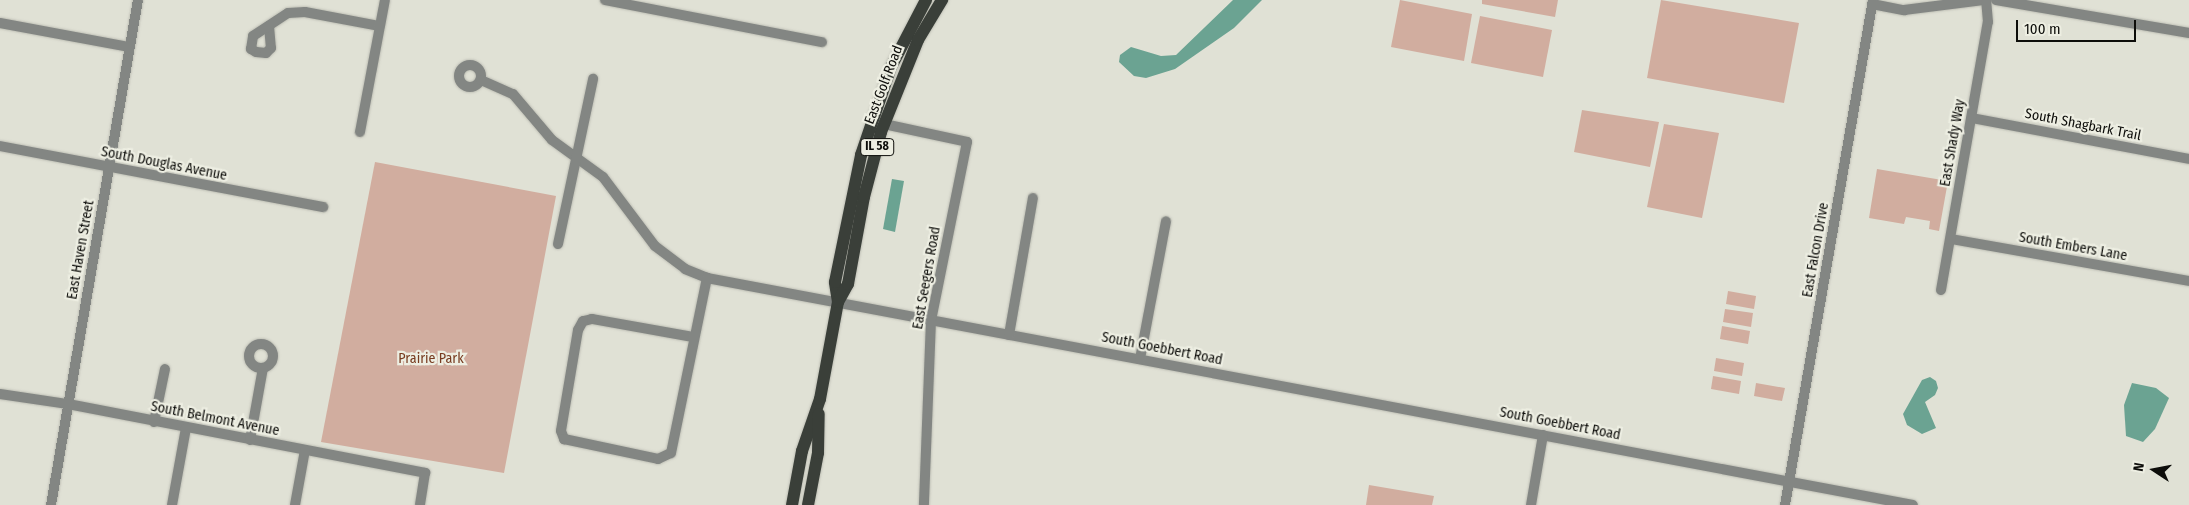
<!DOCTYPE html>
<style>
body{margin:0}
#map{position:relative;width:2189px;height:505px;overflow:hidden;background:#e0e1d5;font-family:"Fira Sans Condensed",sans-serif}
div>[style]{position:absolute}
.green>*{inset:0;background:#d1ad9f}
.water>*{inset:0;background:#6ba392}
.roads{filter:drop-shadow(0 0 1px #bebfb5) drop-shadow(0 0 1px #bebfb5)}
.minor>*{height:10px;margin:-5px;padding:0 5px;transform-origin:5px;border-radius:5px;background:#838683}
.minor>.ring{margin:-5px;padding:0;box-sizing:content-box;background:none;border:10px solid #838683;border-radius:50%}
.major>*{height:12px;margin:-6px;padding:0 6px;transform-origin:6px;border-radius:6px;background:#3a3f39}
span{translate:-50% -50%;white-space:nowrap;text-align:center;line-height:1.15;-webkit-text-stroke:4.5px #edeee2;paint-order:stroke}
.shield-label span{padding:1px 4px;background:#edeee2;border:1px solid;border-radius:4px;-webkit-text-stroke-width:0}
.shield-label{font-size:12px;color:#0d0d0a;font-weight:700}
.street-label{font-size:14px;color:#0d0d0a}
.park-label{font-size:14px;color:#773b1f}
.north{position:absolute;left:2129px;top:445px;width:50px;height:50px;-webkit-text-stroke:4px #edeee2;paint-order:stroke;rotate:281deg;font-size:14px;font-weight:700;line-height:20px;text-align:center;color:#0d0d0a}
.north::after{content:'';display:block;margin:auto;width:18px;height:22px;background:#0d0d0a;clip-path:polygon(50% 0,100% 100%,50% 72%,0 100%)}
.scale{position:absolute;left:2016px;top:20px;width:120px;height:22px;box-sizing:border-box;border:2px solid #0d0d0a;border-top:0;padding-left:6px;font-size:15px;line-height:18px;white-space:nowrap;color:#0d0d0a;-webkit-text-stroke:4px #edeee2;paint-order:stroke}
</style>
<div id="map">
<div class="green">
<i style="clip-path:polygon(1400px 0,1472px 14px,1464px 61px,1391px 47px)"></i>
<i style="clip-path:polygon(1482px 0,1558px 0,1555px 17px,1482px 4px)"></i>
<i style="clip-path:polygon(1661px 0,1799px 23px,1784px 103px,1647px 78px)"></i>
<i style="clip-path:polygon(1480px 16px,1552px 30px,1543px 77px,1471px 63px)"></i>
<i style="clip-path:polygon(1582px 110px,1659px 122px,1650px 167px,1574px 152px)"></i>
<i style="clip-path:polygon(1664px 124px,1719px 133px,1702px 218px,1647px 207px)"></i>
<i style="clip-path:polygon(375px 162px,556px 196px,504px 473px,321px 442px)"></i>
<i style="clip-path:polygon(1877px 169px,1948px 181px,1939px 231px,1929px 229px,1930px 221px,1906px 217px,1904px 224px,1869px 218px)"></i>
<i style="clip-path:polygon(1728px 291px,1756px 296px,1754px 309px,1726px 304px)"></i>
<i style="clip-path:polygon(1725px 309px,1753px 313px,1751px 327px,1723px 322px)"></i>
<i style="clip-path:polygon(1722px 326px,1750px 331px,1748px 344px,1720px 339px)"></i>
<i style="clip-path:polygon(1716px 358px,1744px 363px,1742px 376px,1714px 371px)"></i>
<i style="clip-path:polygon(1713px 376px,1741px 381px,1739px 394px,1711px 389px)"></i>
<i style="clip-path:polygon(1756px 383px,1785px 388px,1782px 401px,1754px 396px)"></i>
<i style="clip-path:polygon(1369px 485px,1434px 496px,1432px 505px,1366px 505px)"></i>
</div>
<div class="water">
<i style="clip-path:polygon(1233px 0,1262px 0,1234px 28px,1175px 69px,1146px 78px,1134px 76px,1119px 62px,1120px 55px,1131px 47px,1161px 56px,1176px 55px)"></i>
<i style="clip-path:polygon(892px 179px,904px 181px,895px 232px,883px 229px)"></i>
<i style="clip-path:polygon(1930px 377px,1936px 381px,1938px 388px,1935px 395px,1925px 402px,1936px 428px,1922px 434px,1907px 425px,1903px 414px,1922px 380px)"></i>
<i style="clip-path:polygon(2132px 383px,2156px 388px,2169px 398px,2155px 429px,2143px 442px,2126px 436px,2124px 405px)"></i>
</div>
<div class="roads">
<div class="minor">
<i style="left:605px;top:0;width:221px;rotate:11deg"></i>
<i style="left:1996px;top:0;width:196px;rotate:9.7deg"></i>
<i style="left:1872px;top:4px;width:33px;rotate:11deg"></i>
<i style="left:1904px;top:10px;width:80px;rotate:-7.2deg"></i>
<i style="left:0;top:23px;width:132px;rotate:10.5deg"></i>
<i style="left:269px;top:26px;width:22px;rotate:85deg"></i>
<i style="left:271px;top:48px;width:7px;rotate:135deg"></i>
<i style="left:266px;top:53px;width:10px;rotate:-174deg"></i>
<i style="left:256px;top:52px;width:6px;rotate:-149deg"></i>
<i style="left:251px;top:49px;width:13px;rotate:-81deg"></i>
<i style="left:253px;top:36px;width:42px;rotate:-33.3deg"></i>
<i style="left:288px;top:13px;width:17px;rotate:-3deg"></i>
<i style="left:305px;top:12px;width:75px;rotate:10.7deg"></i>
<i class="ring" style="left:459px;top:65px;width:12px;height:12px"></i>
<i style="left:481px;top:80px;width:35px;rotate:24deg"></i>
<i style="left:513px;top:94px;width:60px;rotate:49.7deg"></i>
<i style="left:552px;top:140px;width:63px;rotate:36deg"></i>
<i style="left:603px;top:177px;width:86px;rotate:53deg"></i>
<i style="left:655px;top:246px;width:38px;rotate:37deg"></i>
<i style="left:685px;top:269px;width:24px;rotate:22deg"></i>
<i style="left:707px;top:278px;width:1227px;rotate:10.66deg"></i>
<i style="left:1972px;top:118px;width:221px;rotate:10.7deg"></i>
<i style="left:884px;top:124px;width:85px;rotate:12.2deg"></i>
<i style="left:967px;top:142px;width:182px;rotate:101.4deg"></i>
<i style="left:931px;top:320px;width:185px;rotate:92.2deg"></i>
<i style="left:360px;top:132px;width:134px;rotate:-79.3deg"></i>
<i style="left:0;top:146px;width:329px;rotate:10.7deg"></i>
<i style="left:1951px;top:239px;width:242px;rotate:10deg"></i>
<i style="left:558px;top:244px;width:169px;rotate:-78deg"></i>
<i style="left:1941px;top:290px;width:272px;rotate:-80.1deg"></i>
<i style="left:1988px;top:22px;width:22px;rotate:-95deg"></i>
<i style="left:1009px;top:335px;width:139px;rotate:-80.1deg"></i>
<i style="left:693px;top:337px;width:103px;rotate:-169.9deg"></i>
<i style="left:592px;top:319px;width:9px;rotate:167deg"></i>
<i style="left:583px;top:321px;width:10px;rotate:119deg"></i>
<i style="left:578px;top:330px;width:102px;rotate:99.6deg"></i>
<i style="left:561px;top:431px;width:9px;rotate:69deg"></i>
<i style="left:564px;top:439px;width:96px;rotate:12deg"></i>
<i style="left:658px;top:459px;width:14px;rotate:-25deg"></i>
<i style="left:671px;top:453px;width:179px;rotate:-78.4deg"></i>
<i class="ring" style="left:249px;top:344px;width:14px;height:14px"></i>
<i style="left:1140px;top:359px;width:140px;rotate:-79.3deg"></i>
<i style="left:0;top:394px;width:69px;rotate:8.4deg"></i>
<i style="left:68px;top:404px;width:364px;rotate:10.9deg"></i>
<i style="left:425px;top:473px;width:32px;rotate:99deg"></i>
<i style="left:154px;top:422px;width:54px;rotate:-78.3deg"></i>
<i style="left:250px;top:440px;width:73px;rotate:-79.8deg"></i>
<i style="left:51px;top:505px;width:512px;rotate:-80.23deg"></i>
<i style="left:172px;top:505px;width:78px;rotate:-79.7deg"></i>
<i style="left:295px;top:505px;width:56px;rotate:-79.7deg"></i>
<i style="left:1531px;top:505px;width:71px;rotate:-80.3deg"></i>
<i style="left:1785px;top:505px;width:513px;rotate:-80.12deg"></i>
</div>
<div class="major">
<i style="left:838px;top:302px;width:20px;rotate:-99deg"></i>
<i style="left:835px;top:282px;width:130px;rotate:-78.4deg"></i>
<i style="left:861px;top:155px;width:93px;rotate:-71.2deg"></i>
<i style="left:891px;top:67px;width:76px;rotate:-62.4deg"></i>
<i style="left:792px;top:505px;width:55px;rotate:-79.5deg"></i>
<i style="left:802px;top:451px;width:55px;rotate:-70.9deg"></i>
<i style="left:820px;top:399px;width:99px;rotate:-79.5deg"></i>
<i style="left:838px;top:302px;width:21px;rotate:-61deg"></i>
<i style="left:848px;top:284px;width:88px;rotate:-79.6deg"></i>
<i style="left:864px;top:197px;width:67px;rotate:-75.3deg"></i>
<i style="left:881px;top:132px;width:99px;rotate:-68.1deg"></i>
<i style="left:918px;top:40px;width:47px;rotate:-59deg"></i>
<i style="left:808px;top:505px;width:53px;rotate:-79.1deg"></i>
<i style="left:818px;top:453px;width:39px;rotate:-89deg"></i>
</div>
</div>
<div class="shield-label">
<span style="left:877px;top:147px">IL 58</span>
</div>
<div class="street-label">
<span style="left:884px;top:85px;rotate:-69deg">East Golf Road</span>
<span style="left:2083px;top:125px;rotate:11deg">South Shagbark Trail</span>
<span style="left:1953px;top:143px;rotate:-80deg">East Shady Way</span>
<span style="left:164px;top:164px;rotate:11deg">South Douglas Avenue</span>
<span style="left:2073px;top:247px;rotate:10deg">South Embers Lane</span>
<span style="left:81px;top:250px;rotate:-80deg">East Haven Street</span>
<span style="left:1816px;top:250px;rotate:-80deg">East Falcon Drive</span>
<span style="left:927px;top:278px;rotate:-80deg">East Seegers Road</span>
<span style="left:1162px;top:349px;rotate:11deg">South Goebbert Road</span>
<span style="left:215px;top:419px;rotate:11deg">South Belmont Avenue</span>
<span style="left:1560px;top:424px;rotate:11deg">South Goebbert Road</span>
</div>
<div class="park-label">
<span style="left:431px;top:359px">Prairie Park</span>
</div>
<div class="north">N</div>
<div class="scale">100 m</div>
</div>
